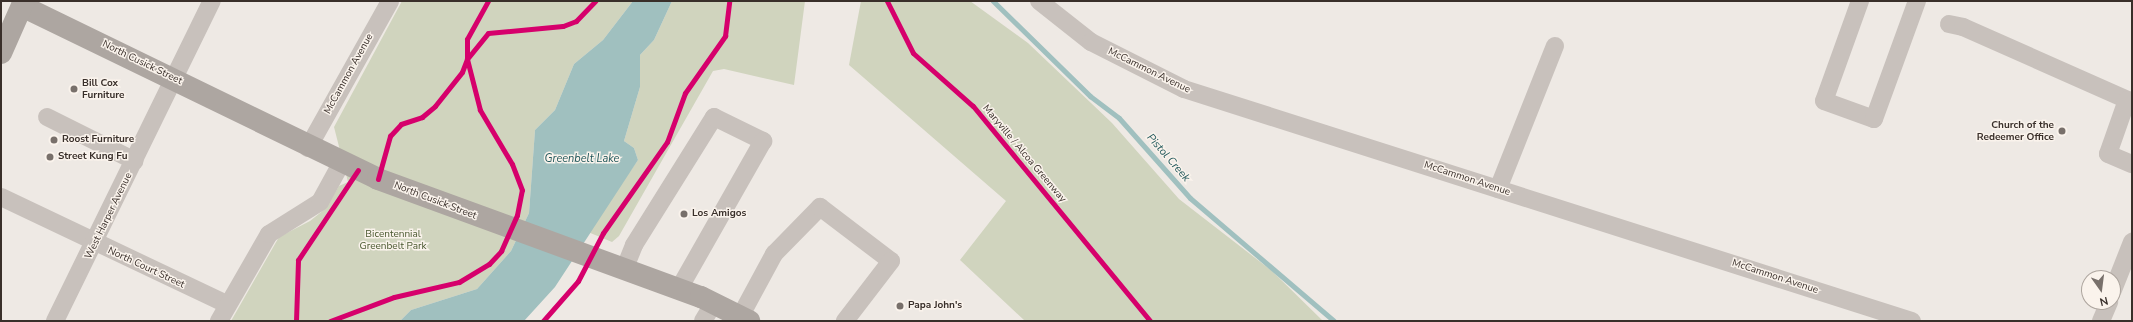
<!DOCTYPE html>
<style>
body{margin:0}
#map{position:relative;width:2133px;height:322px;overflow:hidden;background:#eee9e4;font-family:"Nunito Sans",sans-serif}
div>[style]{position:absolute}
.green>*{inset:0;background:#d0d4be}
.water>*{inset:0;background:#a0c0bf}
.stream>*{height:5px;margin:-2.5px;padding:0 2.5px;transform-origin:2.5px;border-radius:2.5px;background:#a0c0bf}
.minor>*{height:18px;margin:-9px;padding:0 9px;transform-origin:9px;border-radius:9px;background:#c8c1bc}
.major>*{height:22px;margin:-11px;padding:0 11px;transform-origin:11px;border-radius:11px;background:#ada6a1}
.cycleway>*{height:5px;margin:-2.5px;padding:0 2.5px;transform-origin:2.5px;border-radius:2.5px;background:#d6006c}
.dots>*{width:11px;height:11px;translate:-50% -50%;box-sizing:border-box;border:2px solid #faf3ec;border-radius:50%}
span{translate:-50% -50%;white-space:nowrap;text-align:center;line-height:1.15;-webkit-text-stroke:3px #faf3ec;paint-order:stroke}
.street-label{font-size:10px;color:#392f2a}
.poi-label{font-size:10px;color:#392f2a;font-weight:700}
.left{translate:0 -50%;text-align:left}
.right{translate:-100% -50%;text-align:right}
.park-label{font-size:10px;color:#48572e}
.water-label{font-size:11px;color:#20575a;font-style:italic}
.frame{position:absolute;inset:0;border:2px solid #392f2a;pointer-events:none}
.north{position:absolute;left:2081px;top:270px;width:40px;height:40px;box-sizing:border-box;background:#faf3ec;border:1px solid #ada59e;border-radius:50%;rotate:166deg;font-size:11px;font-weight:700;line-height:16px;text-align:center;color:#392f2a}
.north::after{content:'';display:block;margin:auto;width:14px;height:18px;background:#78706b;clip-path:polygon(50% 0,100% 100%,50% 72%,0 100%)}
</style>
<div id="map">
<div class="green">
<i style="clip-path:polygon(402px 1px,633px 1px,603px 40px,574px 64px,555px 110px,535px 130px,529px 213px,511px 251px,477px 289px,411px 310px,400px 321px,231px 321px,279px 237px,310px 221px,325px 209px,339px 186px,348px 182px,334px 127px)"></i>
<i style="clip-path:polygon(672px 1px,805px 1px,794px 85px,724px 69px,713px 71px,619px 236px,612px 242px,588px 232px,638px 160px,634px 148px,624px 141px,640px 87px,640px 55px,654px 40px)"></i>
<i style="clip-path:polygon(861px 1px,970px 1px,1028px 43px,1112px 123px,1179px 199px,1272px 271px,1323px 321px,1025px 321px,960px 260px,1006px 201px,849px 65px)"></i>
</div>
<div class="water">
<i style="clip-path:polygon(633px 1px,672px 1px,654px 40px,640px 55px,640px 87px,624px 141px,634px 148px,638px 160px,555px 287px,524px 321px,400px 321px,411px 310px,477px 289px,511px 251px,529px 213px,535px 130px,555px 110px,574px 64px,603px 40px)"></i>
</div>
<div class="stream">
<i style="left:993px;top:1px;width:136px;rotate:44.4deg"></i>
<i style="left:1090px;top:96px;width:36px;rotate:37deg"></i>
<i style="left:1119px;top:118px;width:107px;rotate:48.4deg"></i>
<i style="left:1190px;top:198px;width:189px;rotate:40.5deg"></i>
</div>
<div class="minor">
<i style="left:1039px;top:1px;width:66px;rotate:38.3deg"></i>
<i style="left:1091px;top:42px;width:104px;rotate:26.8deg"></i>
<i style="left:1184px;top:89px;width:764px;rotate:17.68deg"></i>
<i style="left:1860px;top:1px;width:106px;rotate:109.8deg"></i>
<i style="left:1824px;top:101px;width:53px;rotate:19.8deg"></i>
<i style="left:1874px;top:119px;width:126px;rotate:-70deg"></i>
<i style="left:1949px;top:24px;width:14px;rotate:12deg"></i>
<i style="left:1963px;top:27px;width:185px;rotate:23.9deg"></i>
<i style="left:2127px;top:100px;width:57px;rotate:109.4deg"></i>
<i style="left:2108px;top:154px;width:26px;rotate:23deg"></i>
<i style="left:47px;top:117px;width:98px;rotate:26.6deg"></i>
<i style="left:308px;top:148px;width:168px;rotate:-60.8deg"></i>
<i style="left:1498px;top:189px;width:154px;rotate:-68.3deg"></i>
<i style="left:1px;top:197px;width:251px;rotate:25.4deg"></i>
<i style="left:624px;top:270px;width:27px;rotate:-68deg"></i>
<i style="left:634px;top:245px;width:151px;rotate:-58deg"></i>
<i style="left:714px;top:117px;width:55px;rotate:26.1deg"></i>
<i style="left:763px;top:141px;width:170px;rotate:119.6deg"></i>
<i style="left:2113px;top:290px;width:52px;rotate:-68.4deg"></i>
<i style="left:740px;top:317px;width:72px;rotate:-61.6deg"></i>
<i style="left:774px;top:254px;width:66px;rotate:-45.6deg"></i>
<i style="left:820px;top:207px;width:89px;rotate:37.3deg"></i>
<i style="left:891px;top:261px;width:76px;rotate:127.5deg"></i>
<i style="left:55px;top:321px;width:356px;rotate:-63.9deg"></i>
<i style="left:219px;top:321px;width:100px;rotate:-60.1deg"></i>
<i style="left:269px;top:234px;width:60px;rotate:-32.1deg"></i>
<i style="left:320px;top:202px;width:46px;rotate:-61.2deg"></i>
<i style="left:703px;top:321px;width:21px;rotate:-59deg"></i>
<i style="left:2101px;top:321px;width:21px;rotate:-67deg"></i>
</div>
<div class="major">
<i style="left:22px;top:6px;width:396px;rotate:25.9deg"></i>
<i style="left:378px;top:179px;width:344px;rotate:20.1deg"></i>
<i style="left:701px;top:297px;width:54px;rotate:26.6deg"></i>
<i style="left:1px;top:53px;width:57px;rotate:-66.1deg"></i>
</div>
<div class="cycleway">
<i style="left:887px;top:1px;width:58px;rotate:63.4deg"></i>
<i style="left:913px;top:53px;width:80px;rotate:41.5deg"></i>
<i style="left:973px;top:106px;width:278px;rotate:50.5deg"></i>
<i style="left:378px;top:179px;width:45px;rotate:-74.4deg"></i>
<i style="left:390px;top:136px;width:16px;rotate:-47deg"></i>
<i style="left:401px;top:124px;width:22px;rotate:-18deg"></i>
<i style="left:422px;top:117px;width:17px;rotate:-40deg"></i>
<i style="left:435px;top:106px;width:43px;rotate:-51.5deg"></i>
<i style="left:462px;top:72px;width:14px;rotate:-69deg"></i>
<i style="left:467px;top:59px;width:20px;rotate:-90deg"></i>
<i style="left:467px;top:39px;width:43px;rotate:-61.1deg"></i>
<i style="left:296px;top:321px;width:61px;rotate:-88.1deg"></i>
<i style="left:298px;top:260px;width:108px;rotate:-56.3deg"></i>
<i style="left:330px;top:321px;width:68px;rotate:-20.6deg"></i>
<i style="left:394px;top:297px;width:67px;rotate:-13deg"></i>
<i style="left:459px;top:282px;width:35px;rotate:-31deg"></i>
<i style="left:489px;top:264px;width:18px;rotate:-47deg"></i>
<i style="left:501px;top:251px;width:39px;rotate:-66deg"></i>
<i style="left:517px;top:215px;width:25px;rotate:-79deg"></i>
<i style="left:522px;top:190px;width:28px;rotate:-111deg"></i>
<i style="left:512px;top:164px;width:63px;rotate:-120.7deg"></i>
<i style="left:480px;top:110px;width:53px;rotate:-104.3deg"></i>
<i style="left:467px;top:59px;width:33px;rotate:-51deg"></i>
<i style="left:488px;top:33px;width:75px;rotate:-5.3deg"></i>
<i style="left:563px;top:26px;width:14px;rotate:-21deg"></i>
<i style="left:576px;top:21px;width:28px;rotate:-46deg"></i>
<i style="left:543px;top:321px;width:53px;rotate:-48.8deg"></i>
<i style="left:578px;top:281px;width:54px;rotate:-62.5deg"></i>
<i style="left:603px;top:233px;width:111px;rotate:-54.9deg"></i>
<i style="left:667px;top:142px;width:52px;rotate:-69.8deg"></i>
<i style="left:685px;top:93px;width:70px;rotate:-54.9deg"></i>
<i style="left:725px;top:36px;width:35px;rotate:-83deg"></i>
</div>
<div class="dots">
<i style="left:74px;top:89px;background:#78706b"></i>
<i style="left:2062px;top:131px;background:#78706b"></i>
<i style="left:54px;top:140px;background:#78706b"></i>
<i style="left:50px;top:157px;background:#78706b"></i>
<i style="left:684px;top:214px;background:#78706b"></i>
<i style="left:900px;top:306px;background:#78706b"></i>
</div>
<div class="street-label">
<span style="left:142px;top:63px;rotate:26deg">North Cusick Street</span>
<span style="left:1149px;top:71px;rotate:26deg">McCammon Avenue</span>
<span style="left:349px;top:74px;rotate:-61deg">McCammon Avenue</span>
<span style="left:1024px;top:154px;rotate:50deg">Maryville / Alcoa Greenway</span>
<span style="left:1467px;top:179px;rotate:18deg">McCammon Avenue</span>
<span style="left:435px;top:201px;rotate:21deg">North Cusick Street</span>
<span style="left:109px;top:216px;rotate:-64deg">West Harper Avenue</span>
<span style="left:146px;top:268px;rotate:25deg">North Court Street</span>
<span style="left:1775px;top:277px;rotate:18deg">McCammon Avenue</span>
</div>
<div class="poi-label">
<span class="left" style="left:82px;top:89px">Bill Cox<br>Furniture</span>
<span class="right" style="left:2054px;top:131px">Church of the<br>Redeemer Office</span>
<span class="left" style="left:62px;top:140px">Roost Furniture</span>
<span class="left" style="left:58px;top:157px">Street Kung Fu</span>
<span class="left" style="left:692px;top:214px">Los Amigos</span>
<span class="left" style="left:908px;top:306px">Papa John's</span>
</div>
<div class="park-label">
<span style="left:393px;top:240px">Bicentennial<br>Greenbelt Park</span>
</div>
<div class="water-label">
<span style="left:1168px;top:158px;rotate:49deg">Pistol Creek</span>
<span style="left:582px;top:159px">Greenbelt Lake</span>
</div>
<div class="frame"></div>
<div class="north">N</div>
</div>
